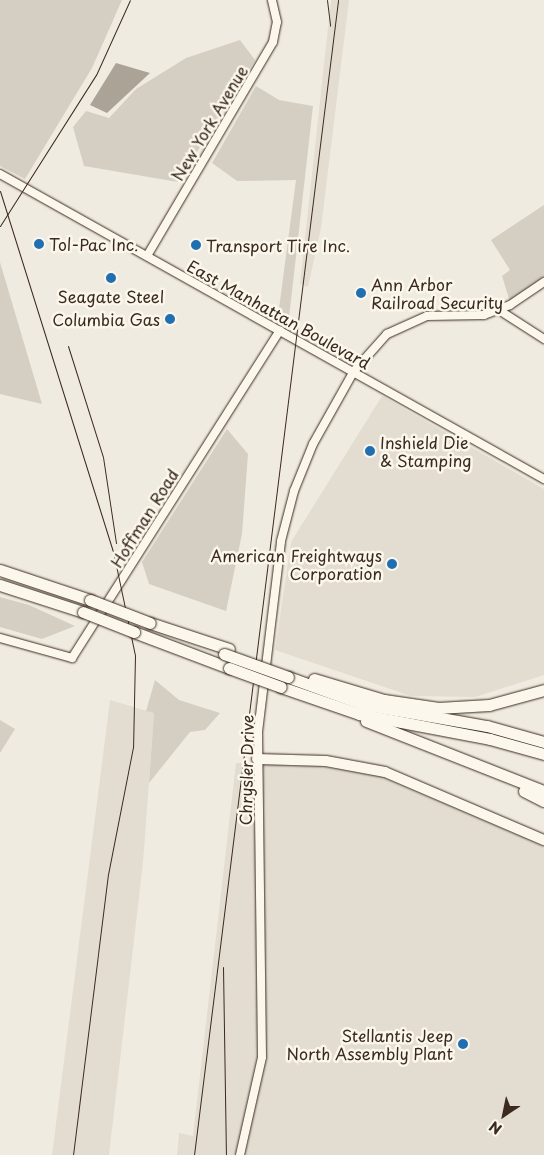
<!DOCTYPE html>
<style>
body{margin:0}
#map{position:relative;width:544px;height:1155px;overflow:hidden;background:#f0ebe0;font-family:"Playpen Sans",sans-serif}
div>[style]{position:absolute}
.built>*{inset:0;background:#e2dcd1}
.green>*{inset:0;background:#d5cec3}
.water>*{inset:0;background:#aca397}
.roads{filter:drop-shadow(0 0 1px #3b2a1e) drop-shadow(0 0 1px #3b2a1e)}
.minor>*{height:8px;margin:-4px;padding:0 4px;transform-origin:4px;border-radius:4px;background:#fbf7ec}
.major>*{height:10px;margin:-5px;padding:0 5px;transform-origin:5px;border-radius:5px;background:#fbf7ec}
.highway>*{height:11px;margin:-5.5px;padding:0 5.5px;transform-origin:5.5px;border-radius:5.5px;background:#fbf7ec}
.rail>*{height:1px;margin:-0.5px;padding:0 0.5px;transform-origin:0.5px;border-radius:0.5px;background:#3b2a1e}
.bridges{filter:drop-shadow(0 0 1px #3b2a1e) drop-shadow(0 0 1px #3b2a1e)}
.highway-bridge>*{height:11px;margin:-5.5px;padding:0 5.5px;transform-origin:5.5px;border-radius:5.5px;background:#fbf7ec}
.dots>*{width:14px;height:14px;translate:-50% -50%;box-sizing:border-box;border:2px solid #fbf7ec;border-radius:50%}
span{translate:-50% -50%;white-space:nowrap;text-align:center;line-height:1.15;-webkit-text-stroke:5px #fbf7ec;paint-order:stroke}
.street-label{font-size:16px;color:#3b2a1e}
.poi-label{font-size:16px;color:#3b2a1e}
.left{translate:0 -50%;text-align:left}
.right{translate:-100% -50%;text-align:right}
.north{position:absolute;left:479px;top:1090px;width:50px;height:50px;-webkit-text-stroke:4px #fbf7ec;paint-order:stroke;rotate:214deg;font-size:14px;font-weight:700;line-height:20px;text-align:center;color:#3b2a1e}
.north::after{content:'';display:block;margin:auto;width:18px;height:22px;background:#3b2a1e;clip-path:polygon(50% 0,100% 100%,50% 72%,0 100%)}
</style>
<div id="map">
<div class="built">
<i style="clip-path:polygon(331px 0,349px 0,321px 228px,308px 287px,300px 284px)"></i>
<i style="clip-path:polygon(382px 396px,544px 489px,544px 675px,475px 697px,411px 696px,275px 650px,291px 542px)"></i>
<i style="clip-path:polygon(110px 700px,154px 713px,143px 863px,109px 1155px,52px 1155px)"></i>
<i style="clip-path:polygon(236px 763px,320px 766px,380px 776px,544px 846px,544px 1155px,177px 1155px,179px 1133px,193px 1136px)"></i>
</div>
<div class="green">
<i style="clip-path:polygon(0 0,122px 0,92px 68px,25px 179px,0 166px)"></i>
<i style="clip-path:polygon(240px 40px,255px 60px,178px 182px,84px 166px,73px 127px,86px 111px,109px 118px,136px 89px,186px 58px)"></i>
<i style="clip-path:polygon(256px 86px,279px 100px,313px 106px,289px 318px,278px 316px,296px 180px,237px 181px,212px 163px)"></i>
<i style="clip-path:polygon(544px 205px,544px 279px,510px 302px,502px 276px,510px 270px,491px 240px)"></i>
<i style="clip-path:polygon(0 262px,42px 404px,0 394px)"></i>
<i style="clip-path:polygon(227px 429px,248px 454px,242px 534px,226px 611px,149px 584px,142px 562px)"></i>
<i style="clip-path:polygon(0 597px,29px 605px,75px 626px,42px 639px,0 627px)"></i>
<i style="clip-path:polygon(155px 680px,179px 700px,220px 713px,205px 730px,190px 732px,149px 783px,154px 713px,146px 711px)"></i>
<i style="clip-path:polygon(0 720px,15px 729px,0 753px)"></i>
</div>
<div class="water">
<i style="clip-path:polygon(116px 63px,150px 73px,107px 113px,90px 105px)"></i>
</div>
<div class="roads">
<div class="minor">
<i style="left:0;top:174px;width:624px;rotate:29.28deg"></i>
<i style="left:147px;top:256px;width:248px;rotate:-59.5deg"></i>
<i style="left:273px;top:42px;width:20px;rotate:-79deg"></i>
<i style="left:277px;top:22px;width:23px;rotate:-103deg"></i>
<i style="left:499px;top:310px;width:54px;rotate:32.8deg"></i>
<i style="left:0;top:638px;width:75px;rotate:15.5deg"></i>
<i style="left:72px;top:658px;width:388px;rotate:-57.6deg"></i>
<i style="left:240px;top:1155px;width:100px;rotate:-77.3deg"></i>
<i style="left:262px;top:1057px;width:325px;rotate:-90.7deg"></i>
<i style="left:258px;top:732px;width:192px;rotate:-83.1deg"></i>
<i style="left:281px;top:541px;width:52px;rotate:-75.4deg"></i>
<i style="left:294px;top:491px;width:51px;rotate:-68deg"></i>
<i style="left:313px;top:444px;width:84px;rotate:-60.7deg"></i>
<i style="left:354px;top:371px;width:50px;rotate:-48.3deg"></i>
<i style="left:387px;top:334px;width:44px;rotate:-24.2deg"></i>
<i style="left:427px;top:316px;width:57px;rotate:-1deg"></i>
<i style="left:484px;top:315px;width:28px;rotate:-21deg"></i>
<i style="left:510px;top:305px;width:41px;rotate:-34.1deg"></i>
</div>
<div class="major">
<i style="left:257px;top:759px;width:69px;rotate:1.7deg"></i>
<i style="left:326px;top:761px;width:60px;rotate:10.6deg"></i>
<i style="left:385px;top:772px;width:173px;rotate:23.2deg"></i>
</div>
<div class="highway">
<i style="left:0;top:570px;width:95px;rotate:18.4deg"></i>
<i style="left:0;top:585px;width:87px;rotate:18deg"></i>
<i style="left:150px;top:623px;width:83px;rotate:18.2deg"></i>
<i style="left:134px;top:632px;width:102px;rotate:20.8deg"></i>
<i style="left:288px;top:677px;width:79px;rotate:20deg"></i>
<i style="left:362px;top:704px;width:127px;rotate:10deg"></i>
<i style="left:487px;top:726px;width:59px;rotate:15.7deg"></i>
<i style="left:314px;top:679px;width:73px;rotate:16.7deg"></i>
<i style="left:384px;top:700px;width:55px;rotate:8.4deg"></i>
<i style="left:438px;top:708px;width:51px;rotate:-3.4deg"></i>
<i style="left:489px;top:705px;width:57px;rotate:-15.3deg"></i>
<i style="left:281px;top:687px;width:83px;rotate:19.1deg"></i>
<i style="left:359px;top:714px;width:133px;rotate:10.8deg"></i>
<i style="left:490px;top:739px;width:56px;rotate:15.5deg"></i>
<i style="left:366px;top:721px;width:191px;rotate:21.5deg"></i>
<i style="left:524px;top:791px;width:22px;rotate:27deg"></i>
</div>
</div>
<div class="rail">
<i style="left:327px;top:0;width:26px;rotate:83deg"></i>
<i style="left:0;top:191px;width:377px;rotate:72.6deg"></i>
<i style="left:113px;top:551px;width:106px;rotate:78.1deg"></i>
<i style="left:135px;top:655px;width:92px;rotate:91.2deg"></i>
<i style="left:133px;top:747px;width:129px;rotate:101.1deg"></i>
<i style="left:108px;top:874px;width:283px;rotate:97.1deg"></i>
<i style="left:0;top:226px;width:179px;rotate:-57.6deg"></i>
<i style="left:96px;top:75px;width:82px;rotate:-65.6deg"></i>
<i style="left:68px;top:346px;width:116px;rotate:72.5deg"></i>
<i style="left:103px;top:457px;width:87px;rotate:81.4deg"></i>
<i style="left:223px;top:967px;width:188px;rotate:89.1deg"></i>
<i style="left:194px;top:1155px;width:1164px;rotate:-82.89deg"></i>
</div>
<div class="bridges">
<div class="highway-bridge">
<i style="left:90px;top:600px;width:64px;rotate:21deg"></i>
<i style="left:83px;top:612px;width:55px;rotate:21.4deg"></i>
<i style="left:224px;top:654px;width:68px;rotate:19.8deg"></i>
<i style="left:229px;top:668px;width:55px;rotate:20.1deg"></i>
</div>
</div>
<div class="dots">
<i style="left:39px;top:244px;background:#1f6fb2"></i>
<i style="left:196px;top:245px;background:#1f6fb2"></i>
<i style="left:111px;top:278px;background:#1f6fb2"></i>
<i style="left:361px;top:293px;background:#1f6fb2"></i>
<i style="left:170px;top:319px;background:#1f6fb2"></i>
<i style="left:370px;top:451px;background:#1f6fb2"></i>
<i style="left:392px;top:564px;background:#1f6fb2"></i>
<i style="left:463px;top:1044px;background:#1f6fb2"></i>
</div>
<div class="street-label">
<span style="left:209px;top:123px;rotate:-59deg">New York Avenue</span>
<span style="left:279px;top:314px;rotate:29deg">East Manhattan Boulevard</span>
<span style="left:144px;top:518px;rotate:-58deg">Hoffman Road</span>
<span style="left:246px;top:770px;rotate:-89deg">Chrysler Drive</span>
</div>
<div class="poi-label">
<span class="left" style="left:49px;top:244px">Tol-Pac Inc.</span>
<span class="left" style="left:206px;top:245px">Transport Tire Inc.</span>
<span class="left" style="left:371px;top:293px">Ann Arbor<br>Railroad Security</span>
<span style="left:111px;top:296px">Seagate Steel</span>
<span class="right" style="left:160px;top:319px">Columbia Gas</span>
<span class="left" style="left:380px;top:451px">Inshield Die<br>&amp; Stamping</span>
<span class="right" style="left:382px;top:564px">American Freightways<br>Corporation</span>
<span class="right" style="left:453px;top:1044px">Stellantis Jeep<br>North Assembly Plant</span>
</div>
<div class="north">N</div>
</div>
